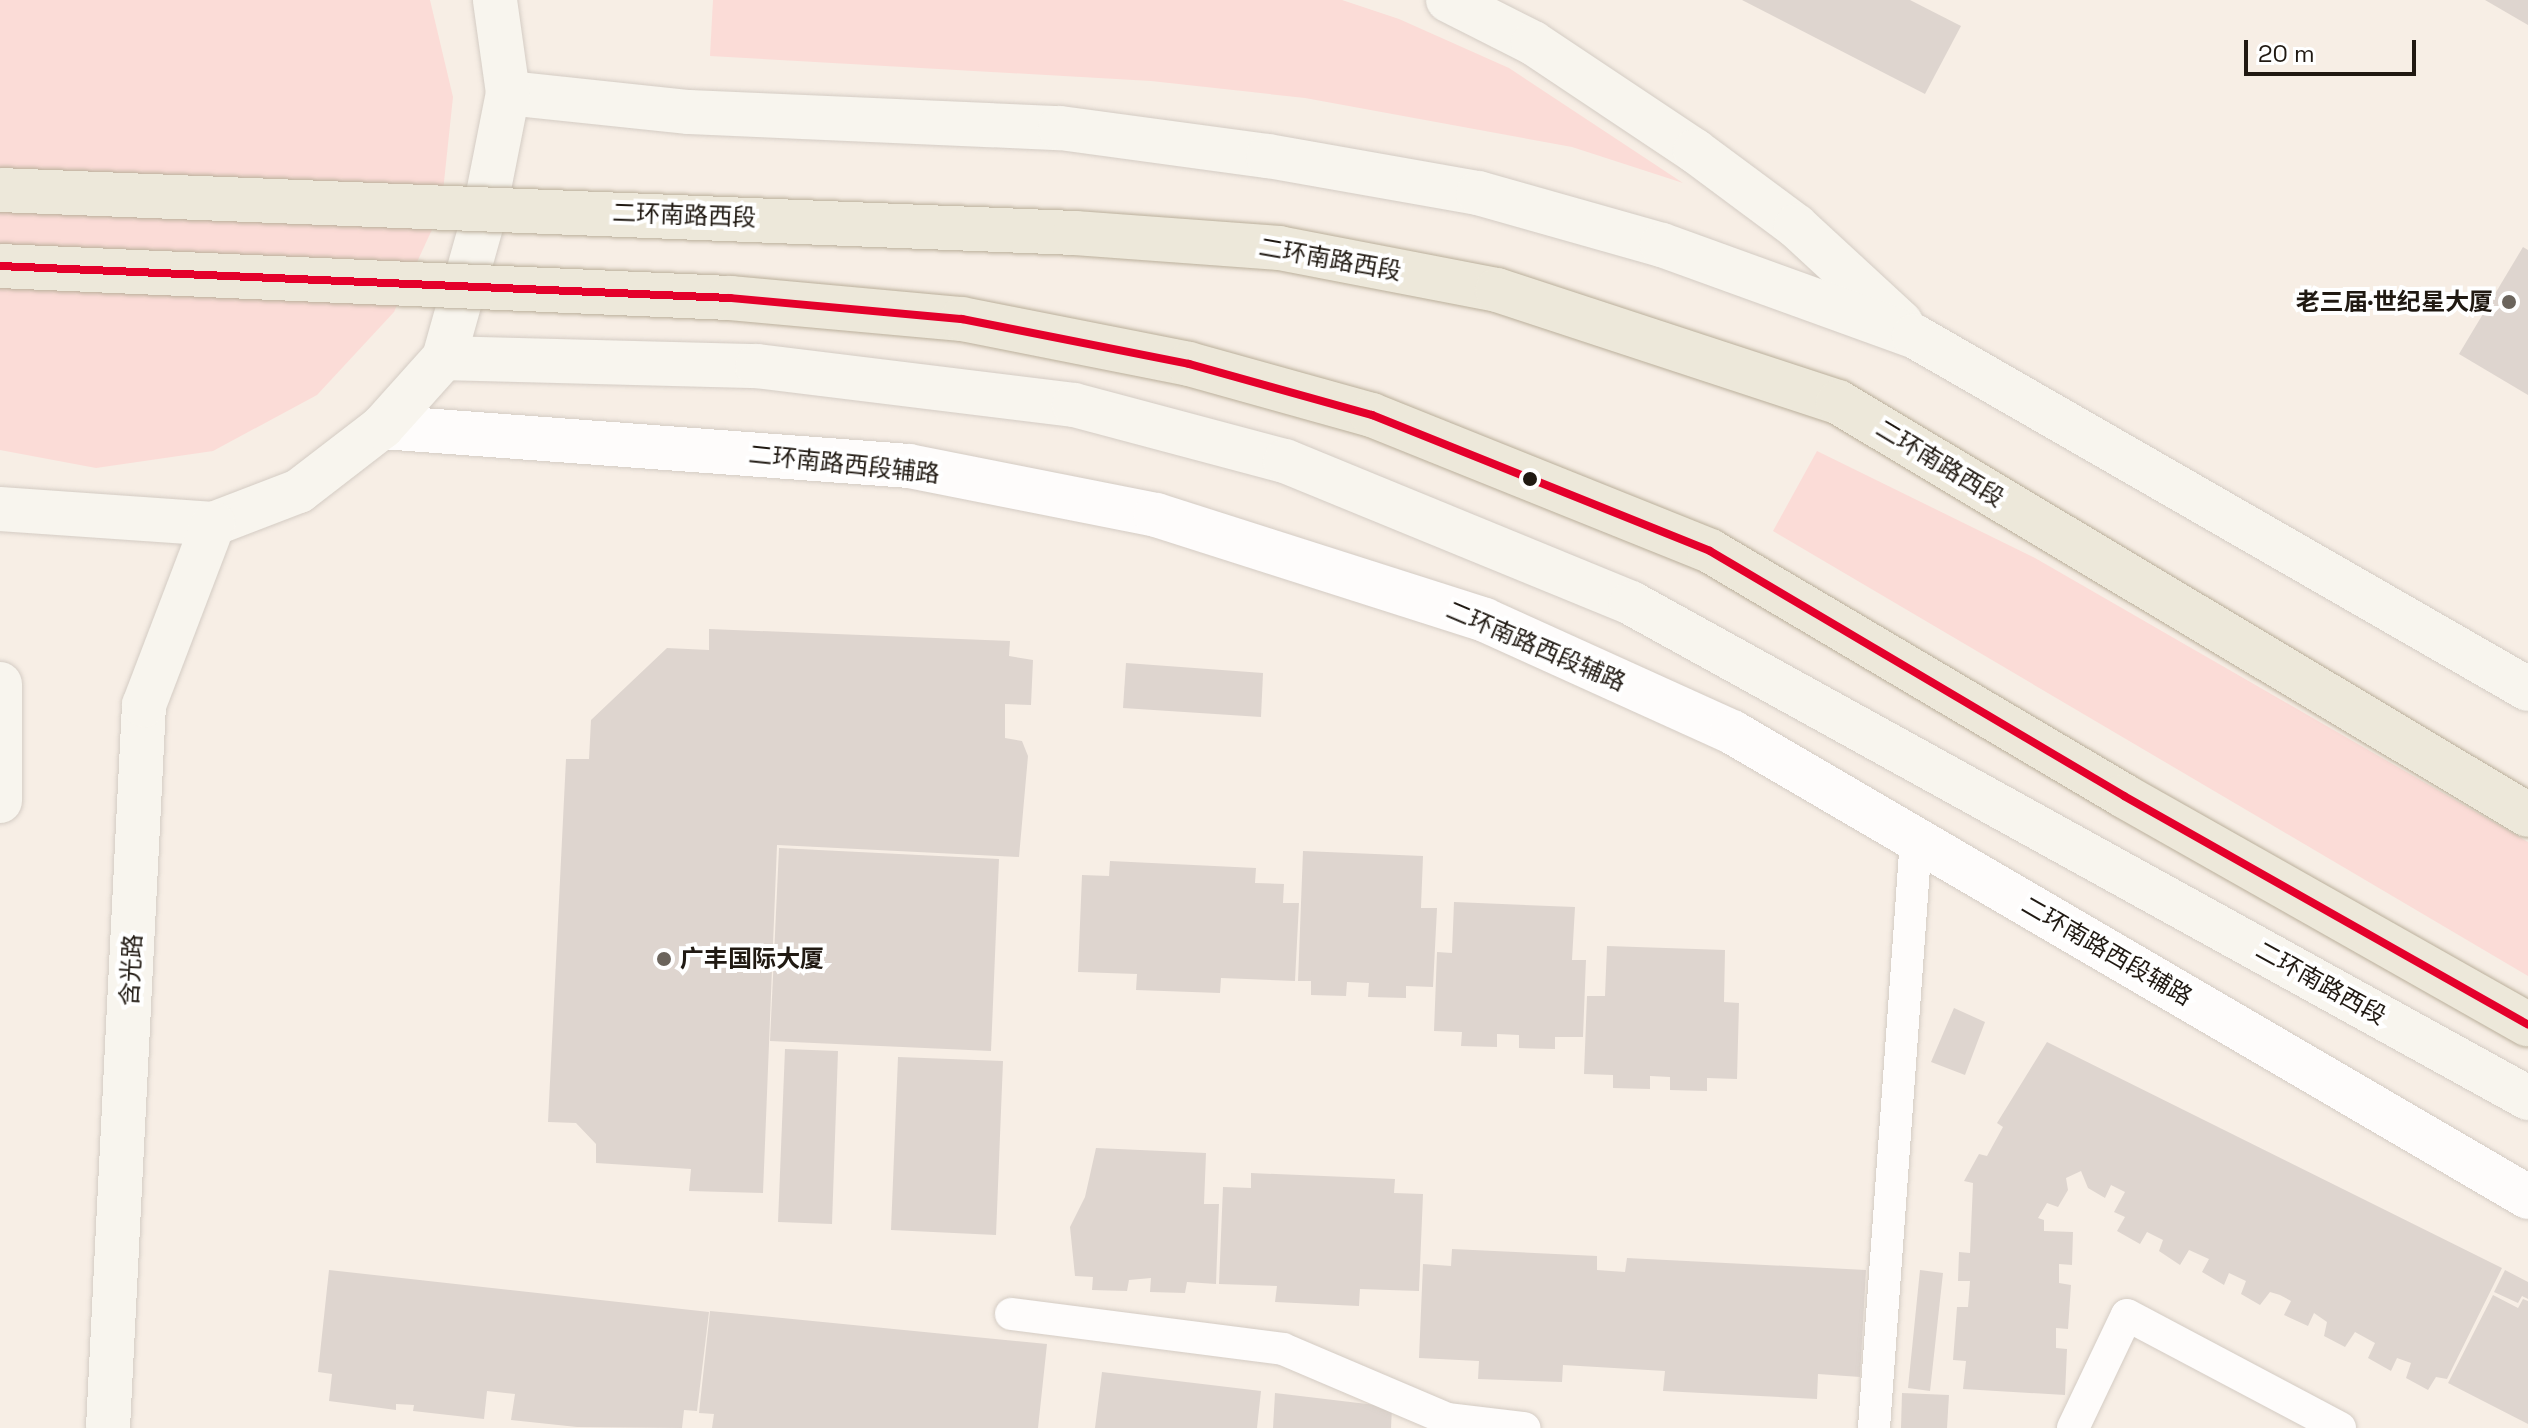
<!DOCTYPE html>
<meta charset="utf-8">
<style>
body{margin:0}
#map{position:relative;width:2528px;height:1428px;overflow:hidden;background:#f7eee5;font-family:"Space Grotesk","Noto Sans SC",sans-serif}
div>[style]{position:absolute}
.green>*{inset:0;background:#fbdcd7}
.building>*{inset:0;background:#ded5cf}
.roads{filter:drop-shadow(0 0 2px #d4ccc4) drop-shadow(0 0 2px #d4ccc4)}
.service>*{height:32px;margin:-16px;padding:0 16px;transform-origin:16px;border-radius:16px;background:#fefcfb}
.minor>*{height:44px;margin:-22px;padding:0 22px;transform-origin:22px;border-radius:22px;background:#fefcfb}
.secondary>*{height:44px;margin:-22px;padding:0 22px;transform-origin:22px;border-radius:22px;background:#f8f5ee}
.bridges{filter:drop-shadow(0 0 2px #baaf9b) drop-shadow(0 0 2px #baaf9b)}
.trunk-bridge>*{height:44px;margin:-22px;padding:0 22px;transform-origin:22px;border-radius:22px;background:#ede8da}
.bus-1>*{height:8px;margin:-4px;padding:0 4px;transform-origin:4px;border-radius:4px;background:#e4002b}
.dots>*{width:22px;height:22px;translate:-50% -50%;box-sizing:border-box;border:4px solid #fff;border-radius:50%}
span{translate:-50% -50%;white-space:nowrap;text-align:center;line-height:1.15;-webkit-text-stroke:8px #fff;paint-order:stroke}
.street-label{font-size:24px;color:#201912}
.poi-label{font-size:24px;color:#201912;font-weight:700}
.right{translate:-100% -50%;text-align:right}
.left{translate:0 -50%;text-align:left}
.scale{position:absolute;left:2244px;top:40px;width:172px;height:36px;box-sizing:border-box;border:4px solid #201912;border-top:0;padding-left:10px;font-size:24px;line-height:28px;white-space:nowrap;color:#201912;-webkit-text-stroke:6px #fff;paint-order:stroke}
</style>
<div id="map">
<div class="green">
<i style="clip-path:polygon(0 0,430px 0,453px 97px,441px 210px,394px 312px,317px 395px,213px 451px,96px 468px,0 450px)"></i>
<i style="clip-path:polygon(713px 0,1342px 0,1399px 19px,1509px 68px,1683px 183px,1572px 147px,1305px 98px,1151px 81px,710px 56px)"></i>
<i style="clip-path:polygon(1817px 451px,2035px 558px,2528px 842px,2528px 976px,1773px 531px)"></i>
</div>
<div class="building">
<i style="clip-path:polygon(1742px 0,1910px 0,1961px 26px,1925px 94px)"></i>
<i style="clip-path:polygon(2485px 0,2528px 0,2528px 25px)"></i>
<i style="clip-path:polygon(2523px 247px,2528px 250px,2528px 395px,2459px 354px)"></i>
<i style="clip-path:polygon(709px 629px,1010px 641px,1009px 656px,1033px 660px,1031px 705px,1005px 704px,1005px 738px,1022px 741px,1028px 756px,1019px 857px,777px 845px,763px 1193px,689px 1191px,691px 1169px,596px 1163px,596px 1144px,576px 1123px,548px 1122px,566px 759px,589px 759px,591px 720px,667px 648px,709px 650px)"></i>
<i style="clip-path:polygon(1126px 663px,1263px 673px,1261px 717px,1123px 708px)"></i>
<i style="clip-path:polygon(779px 848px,999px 859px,991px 1051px,770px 1041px)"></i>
<i style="clip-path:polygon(1303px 851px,1423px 856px,1421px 908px,1437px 908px,1433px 987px,1406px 986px,1406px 998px,1368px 997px,1369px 983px,1347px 982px,1346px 996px,1311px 995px,1311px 981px,1298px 981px)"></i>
<i style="clip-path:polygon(1110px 861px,1256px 868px,1255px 883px,1284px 884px,1283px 903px,1299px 903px,1295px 981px,1221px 978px,1220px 993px,1136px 990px,1137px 974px,1078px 972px,1082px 875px,1109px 876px)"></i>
<i style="clip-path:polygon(1454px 902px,1575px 907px,1572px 960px,1586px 960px,1583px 1037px,1555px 1037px,1555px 1049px,1519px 1048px,1519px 1035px,1497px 1034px,1497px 1047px,1461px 1046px,1462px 1032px,1434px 1031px,1437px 952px,1452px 953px)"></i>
<i style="clip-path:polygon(1607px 946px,1725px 950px,1724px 1002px,1739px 1003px,1737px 1079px,1707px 1078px,1707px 1091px,1670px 1090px,1670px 1077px,1650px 1076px,1650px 1089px,1613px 1088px,1613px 1075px,1584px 1074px,1587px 996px,1605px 996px)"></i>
<i style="clip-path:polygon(1954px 1008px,1985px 1022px,1965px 1075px,1931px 1062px)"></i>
<i style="clip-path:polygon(2047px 1042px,2502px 1268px,2447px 1379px,2436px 1377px,2428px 1390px,2406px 1378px,2411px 1363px,2397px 1358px,2391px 1371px,2368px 1358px,2375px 1343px,2355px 1332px,2345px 1347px,2324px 1336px,2327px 1322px,2314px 1313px,2308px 1326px,2284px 1315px,2291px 1301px,2280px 1295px,2270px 1292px,2260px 1305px,2241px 1294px,2246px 1281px,2229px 1273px,2224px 1285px,2202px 1272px,2209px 1259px,2189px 1250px,2180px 1265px,2159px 1251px,2163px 1240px,2147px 1232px,2140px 1244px,2117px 1231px,2125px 1217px,2114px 1212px,2125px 1192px,2111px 1185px,2105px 1198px,2088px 1188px,2081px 1171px,2066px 1178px,2068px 1190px,2058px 1207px,2047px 1203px,2038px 1218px,2044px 1220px,2044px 1231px,2073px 1232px,2072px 1265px,2059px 1264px,2059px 1283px,2071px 1285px,2068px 1329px,2056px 1328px,2056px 1348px,2067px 1349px,2065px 1395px,1963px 1389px,1966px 1361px,1953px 1360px,1957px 1307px,1968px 1307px,1970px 1281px,1958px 1281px,1959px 1252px,1970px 1253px,1973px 1183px,1964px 1181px,1979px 1154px,1987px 1156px,2003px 1127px,1997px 1123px)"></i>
<i style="clip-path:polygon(785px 1049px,838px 1051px,832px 1224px,778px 1222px)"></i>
<i style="clip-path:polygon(898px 1057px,1003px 1061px,996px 1235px,891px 1230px)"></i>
<i style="clip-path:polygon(1096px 1148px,1206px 1153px,1204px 1204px,1219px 1204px,1216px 1284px,1187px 1282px,1185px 1293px,1150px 1292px,1151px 1278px,1129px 1280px,1127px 1291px,1092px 1290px,1093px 1277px,1075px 1276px,1070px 1227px,1085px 1197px)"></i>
<i style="clip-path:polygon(1251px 1173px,1395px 1179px,1394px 1193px,1423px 1194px,1419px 1291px,1360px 1289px,1359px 1306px,1275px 1302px,1277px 1286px,1219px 1284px,1223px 1187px,1251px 1188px)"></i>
<i style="clip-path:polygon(1452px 1249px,1597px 1256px,1597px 1270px,1625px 1272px,1627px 1258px,1866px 1270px,1860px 1377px,1818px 1374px,1817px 1399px,1663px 1391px,1665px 1371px,1563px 1365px,1562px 1382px,1478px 1379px,1479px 1361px,1419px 1358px,1423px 1264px,1451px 1266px)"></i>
<i style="clip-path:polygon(329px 1270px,709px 1312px,697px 1411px,684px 1410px,682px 1428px,577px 1427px,511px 1420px,515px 1394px,487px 1391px,484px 1419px,413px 1411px,414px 1405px,396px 1404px,396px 1410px,329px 1401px,332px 1374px,318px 1372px)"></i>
<i style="clip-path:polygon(1920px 1270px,1943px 1273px,1930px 1391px,1908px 1388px)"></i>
<i style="clip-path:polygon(2505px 1270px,2528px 1282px,2528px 1299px,2522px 1296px,2518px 1303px,2494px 1292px)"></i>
<i style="clip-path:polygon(2493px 1295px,2518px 1308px,2523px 1299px,2528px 1301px,2528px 1424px,2448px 1383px)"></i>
<i style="clip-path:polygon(710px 1311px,1047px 1344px,1038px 1428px,712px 1428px,714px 1414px,699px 1413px)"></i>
<i style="clip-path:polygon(1102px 1372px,1261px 1391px,1257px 1428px,1095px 1428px)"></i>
<i style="clip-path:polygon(1275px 1393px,1392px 1407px,1391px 1428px,1273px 1428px)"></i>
<i style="clip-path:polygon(1902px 1393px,1949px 1395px,1947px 1428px,1901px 1428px)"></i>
</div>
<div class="roads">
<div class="service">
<i style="left:1011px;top:1314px;width:274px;rotate:7.3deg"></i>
<i style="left:1283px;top:1349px;width:178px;rotate:23.1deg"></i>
<i style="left:1447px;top:1419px;width:78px;rotate:6.7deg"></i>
<i style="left:1874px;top:1428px;width:590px;rotate:-85.92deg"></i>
<i style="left:2073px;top:1428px;width:125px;rotate:-64.5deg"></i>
<i style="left:2127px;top:1315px;width:241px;rotate:27.9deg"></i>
</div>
<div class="minor">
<i style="left:382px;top:427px;width:528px;rotate:4.23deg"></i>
<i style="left:909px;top:466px;width:252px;rotate:11.2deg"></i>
<i style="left:1156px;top:515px;width:345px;rotate:17.7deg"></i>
<i style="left:1485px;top:620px;width:271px;rotate:24.4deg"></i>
<i style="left:1732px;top:732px;width:922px;rotate:30.29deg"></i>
</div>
<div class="secondary">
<i style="left:1448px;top:0;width:95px;rotate:26.8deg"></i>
<i style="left:1533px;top:43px;width:195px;rotate:33.7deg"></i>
<i style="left:1695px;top:151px;width:126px;rotate:36.6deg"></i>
<i style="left:1796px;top:226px;width:143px;rotate:42.7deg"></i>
<i style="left:508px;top:93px;width:182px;rotate:6deg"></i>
<i style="left:689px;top:112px;width:371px;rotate:2.5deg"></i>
<i style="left:1060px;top:128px;width:210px;rotate:7.7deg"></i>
<i style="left:1268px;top:156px;width:213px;rotate:10deg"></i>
<i style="left:1478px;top:193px;width:191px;rotate:15.8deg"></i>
<i style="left:1662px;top:245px;width:268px;rotate:19.9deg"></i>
<i style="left:1914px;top:336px;width:708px;rotate:29.9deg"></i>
<i style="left:444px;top:358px;width:313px;rotate:1.5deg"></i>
<i style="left:757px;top:366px;width:319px;rotate:7deg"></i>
<i style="left:1074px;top:405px;width:218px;rotate:14.9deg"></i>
<i style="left:1285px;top:461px;width:374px;rotate:22.3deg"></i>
<i style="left:1631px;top:603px;width:1025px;rotate:28.89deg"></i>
<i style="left:0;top:509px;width:214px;rotate:4deg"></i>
<i style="left:213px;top:524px;width:92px;rotate:-21deg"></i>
<i style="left:299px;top:491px;width:105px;rotate:-37.6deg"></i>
<i style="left:382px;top:427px;width:93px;rotate:-48.1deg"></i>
<i style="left:444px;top:358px;width:144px;rotate:-74.3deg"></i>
<i style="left:483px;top:219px;width:128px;rotate:-78.8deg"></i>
<i style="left:508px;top:93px;width:94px;rotate:-98deg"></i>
<i style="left:0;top:684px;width:117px;rotate:90deg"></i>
<i style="left:108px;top:1428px;width:724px;rotate:-87.15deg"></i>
<i style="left:144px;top:705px;width:194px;rotate:-69.1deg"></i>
</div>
</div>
<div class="bridges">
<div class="trunk-bridge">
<i style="left:0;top:190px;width:1076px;rotate:2.29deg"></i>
<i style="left:1075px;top:233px;width:205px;rotate:4.2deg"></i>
<i style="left:1279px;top:248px;width:222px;rotate:10.9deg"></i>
<i style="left:1497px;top:290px;width:359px;rotate:18.2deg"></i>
<i style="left:1838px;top:402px;width:804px;rotate:30.9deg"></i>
<i style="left:0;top:266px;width:731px;rotate:2.51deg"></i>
<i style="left:730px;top:298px;width:233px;rotate:5.2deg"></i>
<i style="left:962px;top:319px;width:231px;rotate:11.2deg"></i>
<i style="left:1189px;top:364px;width:190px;rotate:15.6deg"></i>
<i style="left:1372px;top:415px;width:364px;rotate:21.9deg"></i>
<i style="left:1710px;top:551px;width:481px;rotate:30.6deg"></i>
<i style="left:2124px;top:796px;width:464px;rotate:29.5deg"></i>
</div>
</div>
<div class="bus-1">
<i style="left:0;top:266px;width:731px;rotate:2.51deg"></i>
<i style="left:730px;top:298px;width:233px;rotate:5.2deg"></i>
<i style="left:962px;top:319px;width:231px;rotate:11.2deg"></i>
<i style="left:1189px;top:364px;width:190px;rotate:15.6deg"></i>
<i style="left:1372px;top:415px;width:364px;rotate:21.9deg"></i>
<i style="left:1710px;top:551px;width:481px;rotate:30.6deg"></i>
<i style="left:2124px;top:796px;width:464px;rotate:29.5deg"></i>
</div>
<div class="dots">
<i style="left:2509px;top:302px;background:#6b645c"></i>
<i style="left:1530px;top:479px;background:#201912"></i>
<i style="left:664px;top:959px;background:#6b645c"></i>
</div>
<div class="street-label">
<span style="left:684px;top:215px;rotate:2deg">二环南路西段</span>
<span style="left:1330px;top:259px;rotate:10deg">二环南路西段</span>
<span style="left:1940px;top:463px;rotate:31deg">二环南路西段</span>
<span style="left:844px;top:464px;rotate:6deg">二环南路西段辅路</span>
<span style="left:1536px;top:646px;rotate:23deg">二环南路西段辅路</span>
<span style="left:2107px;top:951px;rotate:30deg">二环南路西段辅路</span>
<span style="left:131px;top:970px;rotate:-87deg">含光路</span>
<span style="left:2321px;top:983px;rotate:29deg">二环南路西段</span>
</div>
<div class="poi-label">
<span class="right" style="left:2493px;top:302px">老三届·世纪星大厦</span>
<span class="left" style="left:680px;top:959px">广丰国际大厦</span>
</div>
<div class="scale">20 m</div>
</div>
